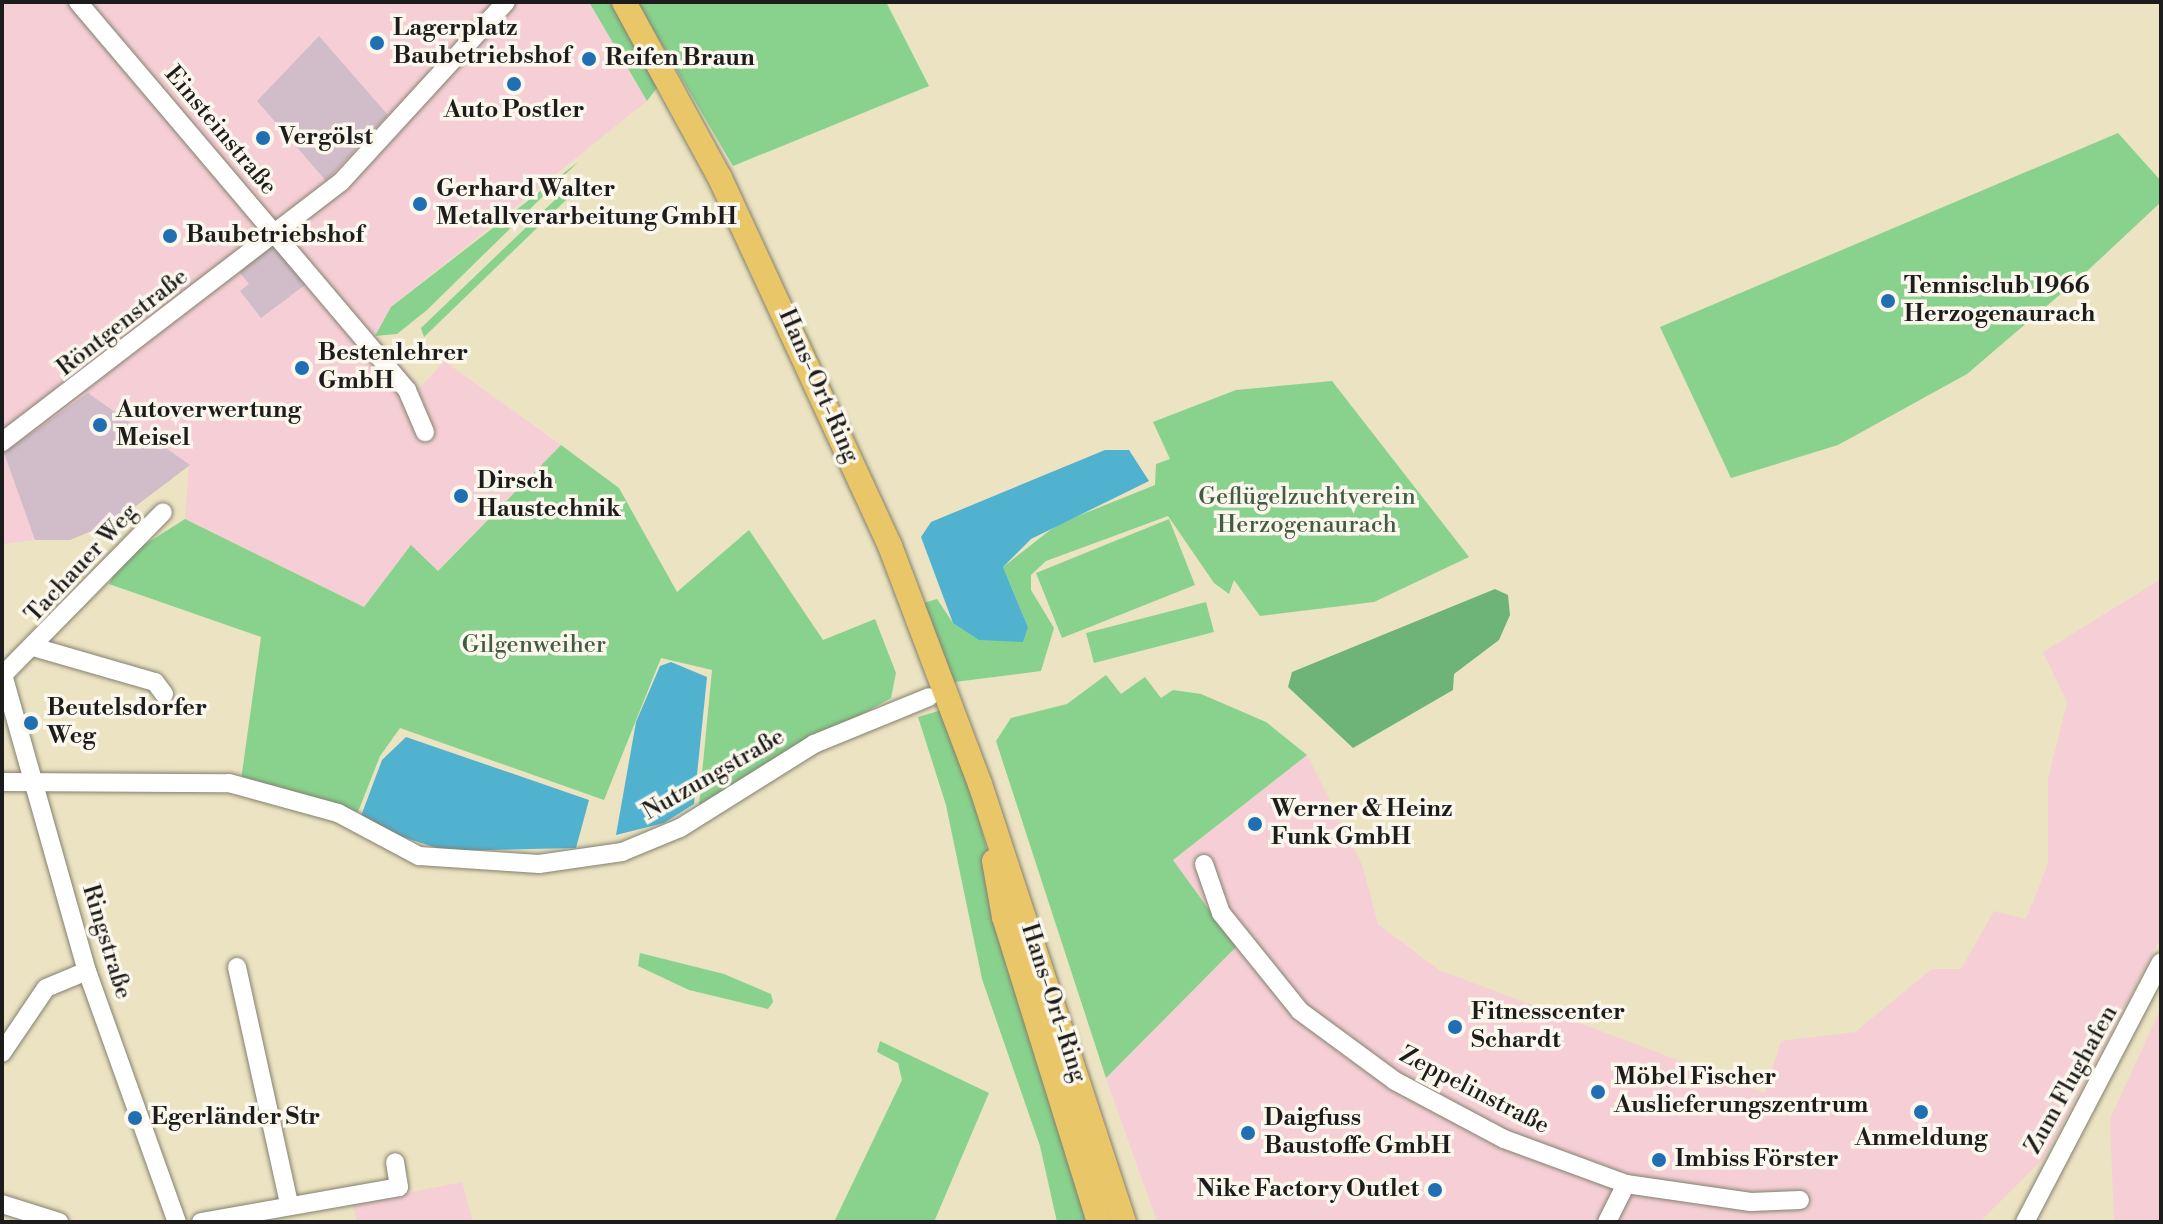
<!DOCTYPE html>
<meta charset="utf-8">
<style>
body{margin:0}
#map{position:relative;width:2163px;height:1224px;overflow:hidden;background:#ebe3c2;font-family:"Libre Bodoni",serif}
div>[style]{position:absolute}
.built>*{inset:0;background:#f6cfd6}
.industrial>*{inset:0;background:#d1bdc9}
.green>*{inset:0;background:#88d28e}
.forest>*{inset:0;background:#6eb479}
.water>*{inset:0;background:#51b2d0}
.roads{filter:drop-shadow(0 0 2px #84806f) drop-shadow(0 0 2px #84806f)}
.minor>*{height:18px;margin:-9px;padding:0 9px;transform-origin:9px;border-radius:9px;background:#fff}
.major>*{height:24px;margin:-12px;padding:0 12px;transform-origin:12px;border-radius:12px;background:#e9c769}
.dots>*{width:22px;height:22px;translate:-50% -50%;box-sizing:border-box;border:4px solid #fbf7ec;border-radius:50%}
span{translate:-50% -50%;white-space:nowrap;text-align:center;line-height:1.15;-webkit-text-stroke:7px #fbf7ec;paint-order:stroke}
.poi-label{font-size:24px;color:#1c1c1c;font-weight:700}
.left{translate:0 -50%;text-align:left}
.right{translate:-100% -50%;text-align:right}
.street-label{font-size:24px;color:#1c1c1c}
.park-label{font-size:24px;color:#425c44}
.frame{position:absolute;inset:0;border:4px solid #1c1c1c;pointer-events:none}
</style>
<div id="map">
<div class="built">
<i style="clip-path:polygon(2px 2px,589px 2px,647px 101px,391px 307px,375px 336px,420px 388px,444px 361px,561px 445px,437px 571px,411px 546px,364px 607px,185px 519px,189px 465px,4px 453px,35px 540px,2px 544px)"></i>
<i style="clip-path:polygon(2161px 579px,2161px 938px,2045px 1157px,1980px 1222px,1157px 1222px,1106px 1078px,1236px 947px,1173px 860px,1307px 755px,1362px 864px,1378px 924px,1439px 970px,1765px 1093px,1781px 1041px,1855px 1032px,1932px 969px,1961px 969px,1994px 911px,2026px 919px,2048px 864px,2048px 779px,2067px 702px,2043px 652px)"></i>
<i style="clip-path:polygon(2161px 1008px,2161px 1222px,2114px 1222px,2110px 1119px)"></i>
<i style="clip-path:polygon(462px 1182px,473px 1222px,357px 1222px,353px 1204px)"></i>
</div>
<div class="industrial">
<i style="clip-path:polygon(319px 36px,388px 115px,326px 181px,257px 101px)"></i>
<i style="clip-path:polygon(275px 234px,313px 279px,261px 318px,240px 291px,249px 284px,240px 273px)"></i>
<i style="clip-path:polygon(88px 393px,190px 465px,116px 521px,70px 540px,35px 540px,4px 453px)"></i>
</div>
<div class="green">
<i style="clip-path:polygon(589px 2px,613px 2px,660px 84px,647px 101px)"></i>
<i style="clip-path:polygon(637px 2px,886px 2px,929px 86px,733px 166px)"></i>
<i style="clip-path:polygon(2118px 133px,2161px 181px,2161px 202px,2084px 274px,1967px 374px,1838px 445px,1731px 478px,1660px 327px)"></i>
<i style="clip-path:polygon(578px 162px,427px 310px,397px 334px,375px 336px,391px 307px)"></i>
<i style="clip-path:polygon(560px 195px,566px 200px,424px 337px,421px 328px)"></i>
<i style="clip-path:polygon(1332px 381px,1469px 557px,1374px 602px,1260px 616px,1234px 580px,1229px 594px,1214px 583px,1168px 516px,1046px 561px,1031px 575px,1031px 590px,1054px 628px,1041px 671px,947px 683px,917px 605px,937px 599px,953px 623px,1028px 627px,1003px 567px,1058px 524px,1155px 485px,1156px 464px,1170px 459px,1153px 422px,1236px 390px)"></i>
<i style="clip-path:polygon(561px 445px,619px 488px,677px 592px,749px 530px,823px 640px,875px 619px,896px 673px,891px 698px,699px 805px,712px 670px,661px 658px,604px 800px,400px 728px,380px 756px,358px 812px,241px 780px,261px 637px,109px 584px,122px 559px,185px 519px,364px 607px,411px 545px,438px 571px)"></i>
<i style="clip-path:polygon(1169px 519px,1195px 585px,1062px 638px,1036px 573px)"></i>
<i style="clip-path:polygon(1206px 602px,1214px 632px,1094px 663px,1086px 633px)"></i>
<i style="clip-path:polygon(1106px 675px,1121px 694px,1145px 677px,1161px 698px,1173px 690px,1201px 694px,1266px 722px,1307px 755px,1173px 860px,1236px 947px,1106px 1078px,996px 741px,1011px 718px,1067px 704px)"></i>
<i style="clip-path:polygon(942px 710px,973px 797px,1086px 1222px,1057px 1222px,1040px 1146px,982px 979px,946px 805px,918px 717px)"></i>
<i style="clip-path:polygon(640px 953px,724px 974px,771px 994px,773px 1002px,768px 1009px,689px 990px,638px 966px)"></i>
<i style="clip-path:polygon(880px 1041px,989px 1093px,934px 1222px,834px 1222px,902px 1080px,898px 1063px,877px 1052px)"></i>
</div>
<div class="forest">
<i style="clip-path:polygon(1495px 589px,1508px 595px,1510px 615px,1499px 640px,1454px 674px,1453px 690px,1353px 748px,1288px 687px,1292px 672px)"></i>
</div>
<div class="water">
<i style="clip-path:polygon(1105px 450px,1129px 450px,1149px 481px,1031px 539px,1003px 567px,1028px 627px,1023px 642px,979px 640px,953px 623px,921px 537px,931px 522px)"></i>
<i style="clip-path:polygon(671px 662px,707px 677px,694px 804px,664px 823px,616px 835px,636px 722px,660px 666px)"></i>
<i style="clip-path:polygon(406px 737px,589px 800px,576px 848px,446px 851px,372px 827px,361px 816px,382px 760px)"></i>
</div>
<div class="roads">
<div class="minor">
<i style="left:78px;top:2px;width:509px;rotate:49.7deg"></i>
<i style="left:407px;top:390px;width:46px;rotate:66.8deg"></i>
<i style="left:2px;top:442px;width:427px;rotate:-37.5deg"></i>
<i style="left:341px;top:182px;width:244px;rotate:-47.5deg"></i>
<i style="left:37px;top:648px;width:123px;rotate:16.1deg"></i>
<i style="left:155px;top:682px;width:15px;rotate:53deg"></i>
<i style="left:2px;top:671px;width:312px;rotate:74.2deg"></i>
<i style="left:87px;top:971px;width:267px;rotate:70.3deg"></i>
<i style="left:3px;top:675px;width:228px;rotate:-45.5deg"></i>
<i style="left:2px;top:782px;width:227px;rotate:0.3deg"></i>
<i style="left:229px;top:783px;width:113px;rotate:15.4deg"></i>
<i style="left:338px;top:813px;width:92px;rotate:28deg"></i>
<i style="left:419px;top:856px;width:120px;rotate:3.8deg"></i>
<i style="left:539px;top:864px;width:84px;rotate:-8.2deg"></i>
<i style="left:622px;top:852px;width:63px;rotate:-22.5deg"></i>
<i style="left:680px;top:828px;width:158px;rotate:-32.1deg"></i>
<i style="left:814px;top:744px;width:124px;rotate:-22.2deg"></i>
<i style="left:1204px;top:864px;width:52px;rotate:70.9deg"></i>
<i style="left:1221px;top:913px;width:126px;rotate:51.1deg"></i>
<i style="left:1300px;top:1011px;width:118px;rotate:36.4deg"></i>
<i style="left:1395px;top:1081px;width:123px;rotate:28deg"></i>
<i style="left:1504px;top:1139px;width:130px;rotate:20.2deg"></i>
<i style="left:1626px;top:1184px;width:42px;rotate:116.6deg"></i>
<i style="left:237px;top:967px;width:242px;rotate:77.6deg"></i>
<i style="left:2px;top:1053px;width:78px;rotate:-55.9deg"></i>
<i style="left:46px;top:988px;width:44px;rotate:-22.5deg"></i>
<i style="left:1626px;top:1184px;width:126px;rotate:8.2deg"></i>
<i style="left:1751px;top:1202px;width:49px;rotate:-2.3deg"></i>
<i style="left:2px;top:1204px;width:60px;rotate:17.5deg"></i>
<i style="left:201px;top:1222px;width:201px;rotate:-10deg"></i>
<i style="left:399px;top:1187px;width:25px;rotate:-99deg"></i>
<i style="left:2025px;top:1222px;width:293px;rotate:-62.4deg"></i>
</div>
<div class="major">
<i style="left:624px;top:2px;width:200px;rotate:61.4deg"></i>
<i style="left:720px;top:178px;width:405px;rotate:65.2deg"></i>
<i style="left:890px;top:546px;width:254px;rotate:69.3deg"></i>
<i style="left:980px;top:784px;width:461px;rotate:71.8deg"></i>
<i style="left:994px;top:861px;width:57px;rotate:79.9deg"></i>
<i style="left:1004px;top:917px;width:319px;rotate:72.7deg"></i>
</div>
</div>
<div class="dots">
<i style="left:377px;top:43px;background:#1f6fb2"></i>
<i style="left:589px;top:59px;background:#1f6fb2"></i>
<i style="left:514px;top:84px;background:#1f6fb2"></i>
<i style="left:263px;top:138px;background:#1f6fb2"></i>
<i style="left:420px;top:204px;background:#1f6fb2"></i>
<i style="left:170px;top:236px;background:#1f6fb2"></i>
<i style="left:1888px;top:301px;background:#1f6fb2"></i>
<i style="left:302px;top:368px;background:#1f6fb2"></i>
<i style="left:100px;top:425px;background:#1f6fb2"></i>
<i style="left:461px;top:496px;background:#1f6fb2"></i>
<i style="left:31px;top:723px;background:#1f6fb2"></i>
<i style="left:1255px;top:824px;background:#1f6fb2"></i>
<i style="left:1455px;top:1027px;background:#1f6fb2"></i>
<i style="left:1598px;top:1092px;background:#1f6fb2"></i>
<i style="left:1921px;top:1112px;background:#1f6fb2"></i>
<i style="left:135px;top:1118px;background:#1f6fb2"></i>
<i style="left:1248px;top:1133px;background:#1f6fb2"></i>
<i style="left:1659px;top:1160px;background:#1f6fb2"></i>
<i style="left:1435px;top:1190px;background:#1f6fb2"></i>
</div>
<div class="poi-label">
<span class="left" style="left:393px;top:43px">Lagerplatz<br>Baubetriebshof</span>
<span class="left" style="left:605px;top:59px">Reifen Braun</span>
<span style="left:514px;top:111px">Auto Postler</span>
<span class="left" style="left:279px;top:138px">Vergölst</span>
<span class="left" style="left:436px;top:204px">Gerhard Walter<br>Metallverarbeitung GmbH</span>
<span class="left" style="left:186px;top:236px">Baubetriebshof</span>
<span class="left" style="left:1904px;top:301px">Tennisclub 1966<br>Herzogenaurach</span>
<span class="left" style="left:318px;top:368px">Bestenlehrer<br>GmbH</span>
<span class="left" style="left:116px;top:425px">Autoverwertung<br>Meisel</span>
<span class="left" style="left:477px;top:496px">Dirsch<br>Haustechnik</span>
<span class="left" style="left:47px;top:723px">Beutelsdorfer<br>Weg</span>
<span class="left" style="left:1271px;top:824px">Werner &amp; Heinz<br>Funk GmbH</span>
<span class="left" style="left:1471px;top:1027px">Fitnesscenter<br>Schardt</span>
<span class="left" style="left:1614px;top:1092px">Möbel Fischer<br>Auslieferungszentrum</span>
<span class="left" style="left:151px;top:1118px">Egerländer Str</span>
<span class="left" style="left:1264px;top:1133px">Daigfuss<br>Baustoffe GmbH</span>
<span style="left:1921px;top:1139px">Anmeldung</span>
<span class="left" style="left:1675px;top:1160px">Imbiss Förster</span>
<span class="right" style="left:1419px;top:1190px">Nike Factory Outlet</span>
</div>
<div class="street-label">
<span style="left:220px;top:131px;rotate:50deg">Einsteinstraße</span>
<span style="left:123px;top:323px;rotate:-38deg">Röntgenstraße</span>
<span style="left:818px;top:386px;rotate:66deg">Hans-Ort-Ring</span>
<span style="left:82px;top:564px;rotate:-47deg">Tachauer Weg</span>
<span style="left:714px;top:775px;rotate:-30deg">Nutzungstraße</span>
<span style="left:106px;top:942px;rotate:73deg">Ringstraße</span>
<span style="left:1053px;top:1003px;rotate:72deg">Hans-Ort-Ring</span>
<span style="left:2072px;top:1080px;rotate:-61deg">Zum Flughafen</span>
<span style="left:1474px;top:1091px;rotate:27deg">Zeppelinstraße</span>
</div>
<div class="park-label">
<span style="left:1307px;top:512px">Geflügelzuchtverein<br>Herzogenaurach</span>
<span style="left:534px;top:646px">Gilgenweiher</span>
</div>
<div class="frame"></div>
</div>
